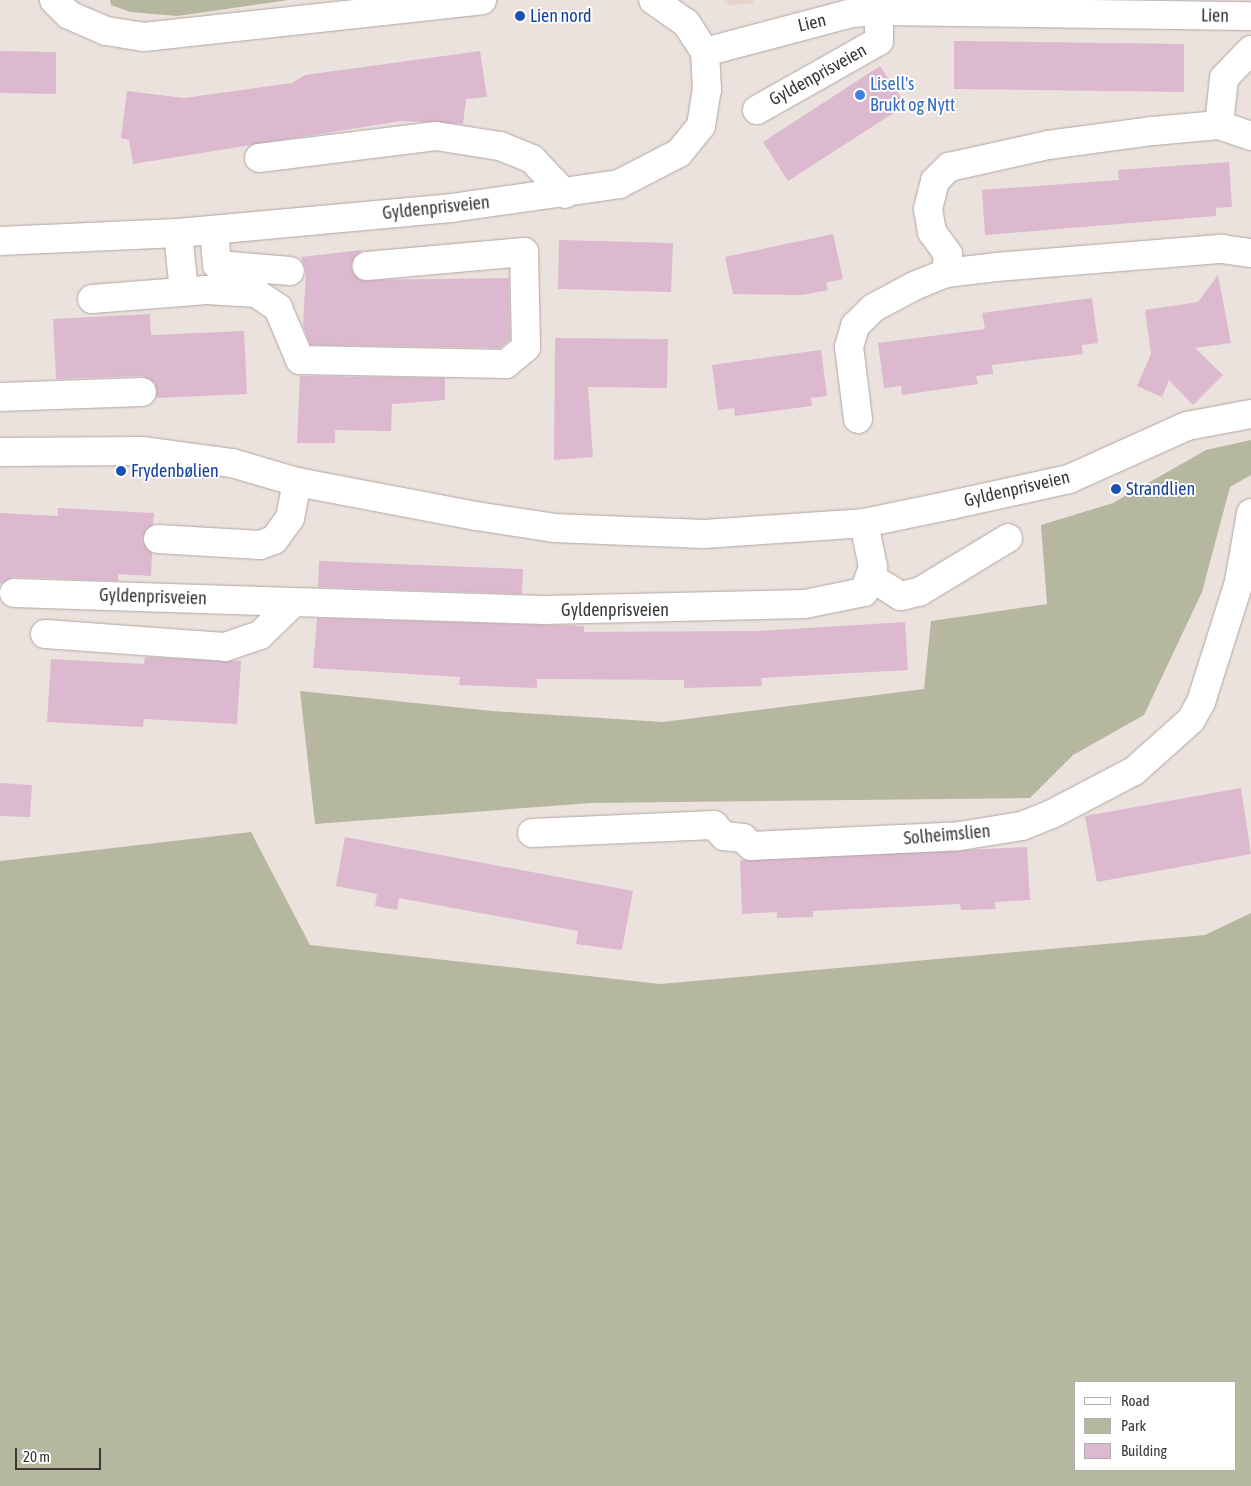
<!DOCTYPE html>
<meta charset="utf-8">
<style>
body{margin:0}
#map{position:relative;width:1251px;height:1486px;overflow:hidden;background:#ece2dd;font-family:"Asap Condensed",sans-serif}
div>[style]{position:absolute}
.built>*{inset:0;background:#e6d4cc}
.green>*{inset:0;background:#b5b89e}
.building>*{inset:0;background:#dcb9cf}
.roads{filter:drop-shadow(0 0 1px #b0a6a2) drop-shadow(0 0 1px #b0a6a2)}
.minor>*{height:28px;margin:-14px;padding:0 14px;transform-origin:14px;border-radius:14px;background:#fff}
.dots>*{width:14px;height:14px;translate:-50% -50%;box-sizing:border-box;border:2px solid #fff;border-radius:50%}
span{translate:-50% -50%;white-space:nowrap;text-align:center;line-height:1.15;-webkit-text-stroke:4px #fff;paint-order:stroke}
.transit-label{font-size:18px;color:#164399}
.left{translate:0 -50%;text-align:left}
.street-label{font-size:18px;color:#3c3836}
.shop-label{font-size:18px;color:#366cbe}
.legend{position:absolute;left:1074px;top:1381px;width:162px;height:90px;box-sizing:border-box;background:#fff;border:1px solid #b1afaf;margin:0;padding:6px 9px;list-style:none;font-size:15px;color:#3c3836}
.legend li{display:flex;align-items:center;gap:10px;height:25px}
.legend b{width:25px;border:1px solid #b1afaf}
.scale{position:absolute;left:15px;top:1448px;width:86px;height:22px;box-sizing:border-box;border:2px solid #3c3836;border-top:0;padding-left:6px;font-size:15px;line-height:18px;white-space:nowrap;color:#3c3836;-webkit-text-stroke:4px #fff;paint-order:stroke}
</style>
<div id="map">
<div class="built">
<i style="clip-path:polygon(725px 0,753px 0,753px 4px,730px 5px)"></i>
</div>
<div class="green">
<i style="clip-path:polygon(110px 0,289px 0,177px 16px,130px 12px,111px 5px)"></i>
<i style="clip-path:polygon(1251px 440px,1251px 475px,1230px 487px,1202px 592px,1144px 715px,1073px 755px,1030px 798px,591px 803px,315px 824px,300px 691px,492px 711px,663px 722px,924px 689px,931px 621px,1047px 604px,1041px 525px,1113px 503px,1206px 450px)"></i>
<i style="clip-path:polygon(evenodd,251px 832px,310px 945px,660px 984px,1205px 935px,1251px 913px,1251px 1486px,0 1486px,0 861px,251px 832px,1075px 1382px,1235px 1382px,1235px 1470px,1075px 1470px,1075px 1382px)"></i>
</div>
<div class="building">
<i style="clip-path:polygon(954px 41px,1184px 44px,1184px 92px,954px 89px)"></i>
<i style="clip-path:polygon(0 51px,56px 52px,56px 94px,0 93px)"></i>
<i style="clip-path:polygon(480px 51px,487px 97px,466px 99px,463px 124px,401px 121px,133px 164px,129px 140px,121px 138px,127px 91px,184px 98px,292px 83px,305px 75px)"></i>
<i style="clip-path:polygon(880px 66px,906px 105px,788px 181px,763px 142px)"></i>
<i style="clip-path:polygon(1229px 162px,1232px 207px,1216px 208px,1216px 216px,985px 235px,982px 190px,1119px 180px,1118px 170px)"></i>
<i style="clip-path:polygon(833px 234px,843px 279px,826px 283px,828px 290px,803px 295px,733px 294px,725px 257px)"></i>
<i style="clip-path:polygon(559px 240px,673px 243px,671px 292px,558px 289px)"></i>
<i style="clip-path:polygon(362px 250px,351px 267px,361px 280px,509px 278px,510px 340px,500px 348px,310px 345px,303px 326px,306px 272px,301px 257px)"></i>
<i style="clip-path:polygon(1218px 275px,1231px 343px,1195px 348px,1223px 375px,1193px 405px,1169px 380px,1162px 397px,1137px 386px,1151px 354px,1145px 310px,1198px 302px)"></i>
<i style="clip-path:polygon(1092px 298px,1098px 343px,1082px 345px,1083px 354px,992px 365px,993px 374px,976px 376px,978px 384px,902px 395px,901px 386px,884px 388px,878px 343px,985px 329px,982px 313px)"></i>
<i style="clip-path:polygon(150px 314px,151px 335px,244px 331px,247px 394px,156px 398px,155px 383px,142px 376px,56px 379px,53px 319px)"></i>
<i style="clip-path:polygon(555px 338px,668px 339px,667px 388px,588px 387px,593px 457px,554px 460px)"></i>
<i style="clip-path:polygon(821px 350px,827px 396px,811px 398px,812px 406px,735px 416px,734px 408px,718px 410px,712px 365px)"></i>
<i style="clip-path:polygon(300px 376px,445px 378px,445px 400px,392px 404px,391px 431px,335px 430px,335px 443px,297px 443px)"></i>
<i style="clip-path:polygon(58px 508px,154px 513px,153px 525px,142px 539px,152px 553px,151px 576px,118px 574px,118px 581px,14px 577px,0 584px,0 513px,58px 516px)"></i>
<i style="clip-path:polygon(319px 561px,523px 569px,522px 594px,318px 587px)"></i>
<i style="clip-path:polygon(317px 618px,584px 626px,584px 632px,758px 631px,905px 622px,908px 670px,761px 678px,762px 686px,684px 688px,684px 680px,537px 679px,537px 688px,459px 685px,460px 677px,313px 668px)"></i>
<i style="clip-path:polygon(145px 657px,241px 661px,237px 724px,144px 719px,143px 727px,47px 722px,51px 659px,144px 664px)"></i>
<i style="clip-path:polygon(0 783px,32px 785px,30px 817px,0 816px)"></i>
<i style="clip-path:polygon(1241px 788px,1251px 854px,1097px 882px,1085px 816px)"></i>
<i style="clip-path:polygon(345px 837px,633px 891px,622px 950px,576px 944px,578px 931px,399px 898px,397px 910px,375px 906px,377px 894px,336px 886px)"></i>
<i style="clip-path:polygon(1027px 847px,1030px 900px,995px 902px,996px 909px,961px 910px,960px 904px,813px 911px,813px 917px,777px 918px,777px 912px,742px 914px,740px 860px)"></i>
</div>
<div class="roads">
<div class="minor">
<i style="left:54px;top:0;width:21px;rotate:45deg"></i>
<i style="left:69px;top:15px;width:40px;rotate:23.4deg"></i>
<i style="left:106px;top:31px;width:38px;rotate:9deg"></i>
<i style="left:144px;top:37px;width:340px;rotate:-6.2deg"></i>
<i style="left:705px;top:52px;width:152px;rotate:-14.9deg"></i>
<i style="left:852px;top:13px;width:28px;rotate:-4deg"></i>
<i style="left:880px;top:11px;width:371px;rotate:0.8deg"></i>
<i style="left:757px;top:110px;width:140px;rotate:-29.5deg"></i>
<i style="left:879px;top:41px;width:41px;rotate:-90deg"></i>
<i style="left:1219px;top:125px;width:47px;rotate:-83.9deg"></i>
<i style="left:1224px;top:78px;width:39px;rotate:-46deg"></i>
<i style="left:259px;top:158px;width:178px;rotate:-7.1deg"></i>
<i style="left:436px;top:136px;width:65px;rotate:8.9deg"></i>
<i style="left:500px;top:146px;width:35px;rotate:22deg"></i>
<i style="left:532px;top:159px;width:48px;rotate:46.7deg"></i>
<i style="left:214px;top:230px;width:35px;rotate:85deg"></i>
<i style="left:217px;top:265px;width:73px;rotate:4.7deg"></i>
<i style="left:178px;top:233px;width:58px;rotate:84.1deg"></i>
<i style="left:0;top:241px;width:178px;rotate:-2.6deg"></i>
<i style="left:178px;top:233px;width:274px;rotate:-5.2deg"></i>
<i style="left:451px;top:208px;width:170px;rotate:-8.1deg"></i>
<i style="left:619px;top:184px;width:68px;rotate:-27.3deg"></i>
<i style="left:679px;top:153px;width:35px;rotate:-51deg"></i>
<i style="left:701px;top:126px;width:36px;rotate:-81deg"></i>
<i style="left:707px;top:90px;width:38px;rotate:-93deg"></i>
<i style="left:705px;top:52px;width:35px;rotate:-123deg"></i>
<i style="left:686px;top:23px;width:40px;rotate:-145.1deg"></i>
<i style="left:946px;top:273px;width:19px;rotate:-84deg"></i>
<i style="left:948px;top:254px;width:27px;rotate:-126deg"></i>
<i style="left:932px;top:232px;width:23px;rotate:-100deg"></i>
<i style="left:928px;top:209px;width:29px;rotate:-76deg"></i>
<i style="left:935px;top:181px;width:20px;rotate:-45deg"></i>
<i style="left:949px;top:167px;width:101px;rotate:-12.5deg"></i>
<i style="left:1048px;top:145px;width:106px;rotate:-7.6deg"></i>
<i style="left:1153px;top:131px;width:66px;rotate:-5.2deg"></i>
<i style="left:1219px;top:125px;width:34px;rotate:19deg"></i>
<i style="left:92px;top:299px;width:115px;rotate:-4.5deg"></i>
<i style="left:207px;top:290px;width:49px;rotate:3.5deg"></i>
<i style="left:256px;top:293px;width:27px;rotate:34deg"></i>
<i style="left:278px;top:308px;width:56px;rotate:67.1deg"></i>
<i style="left:300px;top:360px;width:206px;rotate:1.1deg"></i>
<i style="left:506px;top:364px;width:26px;rotate:-40deg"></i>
<i style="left:526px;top:347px;width:95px;rotate:-91.2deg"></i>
<i style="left:524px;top:252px;width:158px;rotate:174.9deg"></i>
<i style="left:0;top:397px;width:142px;rotate:-2deg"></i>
<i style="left:858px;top:419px;width:73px;rotate:-97.1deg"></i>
<i style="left:849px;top:347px;width:22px;rotate:-74deg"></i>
<i style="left:855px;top:326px;width:25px;rotate:-45deg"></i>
<i style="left:873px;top:308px;width:47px;rotate:-28.2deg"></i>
<i style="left:914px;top:286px;width:35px;rotate:-22deg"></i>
<i style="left:946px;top:273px;width:50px;rotate:-6.8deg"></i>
<i style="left:996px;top:267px;width:227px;rotate:-4.6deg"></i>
<i style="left:1222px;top:249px;width:29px;rotate:8deg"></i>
<i style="left:0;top:452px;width:142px;rotate:-0.4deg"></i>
<i style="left:142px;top:451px;width:91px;rotate:7.6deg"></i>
<i style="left:232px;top:463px;width:68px;rotate:16.3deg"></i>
<i style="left:297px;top:482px;width:182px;rotate:10.8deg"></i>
<i style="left:476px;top:516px;width:79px;rotate:8.7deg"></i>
<i style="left:554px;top:528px;width:150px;rotate:2.3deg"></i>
<i style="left:704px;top:534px;width:160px;rotate:-3.9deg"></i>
<i style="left:864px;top:523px;width:89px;rotate:-11.7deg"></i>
<i style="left:951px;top:505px;width:121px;rotate:-12.4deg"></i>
<i style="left:1069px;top:479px;width:129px;rotate:-24.2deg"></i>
<i style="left:1187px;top:426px;width:65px;rotate:-10.6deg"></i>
<i style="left:158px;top:539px;width:102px;rotate:3.4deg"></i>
<i style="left:260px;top:545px;width:15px;rotate:-20deg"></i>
<i style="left:274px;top:540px;width:27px;rotate:-54deg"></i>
<i style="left:290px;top:518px;width:37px;rotate:-79deg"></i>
<i style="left:872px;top:578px;width:34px;rotate:32deg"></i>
<i style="left:901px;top:596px;width:18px;rotate:-13deg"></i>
<i style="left:919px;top:592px;width:104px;rotate:-31.2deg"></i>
<i style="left:14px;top:593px;width:530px;rotate:1.84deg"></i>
<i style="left:544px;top:610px;width:261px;rotate:-1.3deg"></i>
<i style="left:805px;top:604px;width:60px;rotate:-11.5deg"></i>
<i style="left:864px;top:592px;width:27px;rotate:-70deg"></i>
<i style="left:873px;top:567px;width:45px;rotate:-101.6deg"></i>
<i style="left:45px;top:634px;width:180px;rotate:4.1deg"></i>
<i style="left:225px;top:647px;width:37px;rotate:-19deg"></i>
<i style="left:260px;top:635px;width:45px;rotate:-44.1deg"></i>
<i style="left:532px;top:833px;width:182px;rotate:-2.5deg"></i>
<i style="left:714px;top:825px;width:15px;rotate:48deg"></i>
<i style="left:724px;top:836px;width:19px;rotate:6deg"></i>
<i style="left:743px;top:838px;width:11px;rotate:45deg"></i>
<i style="left:751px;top:846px;width:209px;rotate:-2.7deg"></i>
<i style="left:960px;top:836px;width:63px;rotate:-9.2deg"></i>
<i style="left:1022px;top:826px;width:32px;rotate:-22deg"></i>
<i style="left:1052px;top:814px;width:93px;rotate:-27.7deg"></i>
<i style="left:1134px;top:771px;width:76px;rotate:-41.8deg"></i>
<i style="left:1191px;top:720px;width:21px;rotate:-61deg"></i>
<i style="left:1201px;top:702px;width:126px;rotate:-72.4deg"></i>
<i style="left:1239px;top:582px;width:70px;rotate:-80.1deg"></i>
</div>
</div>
<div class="dots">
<i style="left:520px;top:16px;background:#1a4fb4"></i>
<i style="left:860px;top:95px;background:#3f7fe0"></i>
<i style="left:121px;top:471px;background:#1a4fb4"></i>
<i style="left:1116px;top:489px;background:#1a4fb4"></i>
</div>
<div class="transit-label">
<span class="left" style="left:530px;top:16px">Lien nord</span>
<span class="left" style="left:131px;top:471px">Frydenbølien</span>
<span class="left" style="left:1126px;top:489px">Strandlien</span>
</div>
<div class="street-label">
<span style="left:1215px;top:16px;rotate:1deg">Lien</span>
<span style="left:812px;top:23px;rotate:-13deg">Lien</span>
<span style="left:818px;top:75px;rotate:-29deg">Gyldenprisveien</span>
<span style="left:436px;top:208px;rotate:-6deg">Gyldenprisveien</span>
<span style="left:1017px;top:489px;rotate:-13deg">Gyldenprisveien</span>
<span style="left:153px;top:597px;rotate:2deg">Gyldenprisveien</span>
<span style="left:615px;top:610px">Gyldenprisveien</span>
<span style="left:947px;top:835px;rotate:-5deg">Solheimslien</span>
</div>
<div class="shop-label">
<span class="left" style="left:870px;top:95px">Lisell's<br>Brukt og Nytt</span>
</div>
<ul class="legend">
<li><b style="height:6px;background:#fff"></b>Road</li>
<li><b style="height:14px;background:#b5b89e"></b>Park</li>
<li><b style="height:14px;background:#dcb9cf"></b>Building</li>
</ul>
<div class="scale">20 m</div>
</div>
